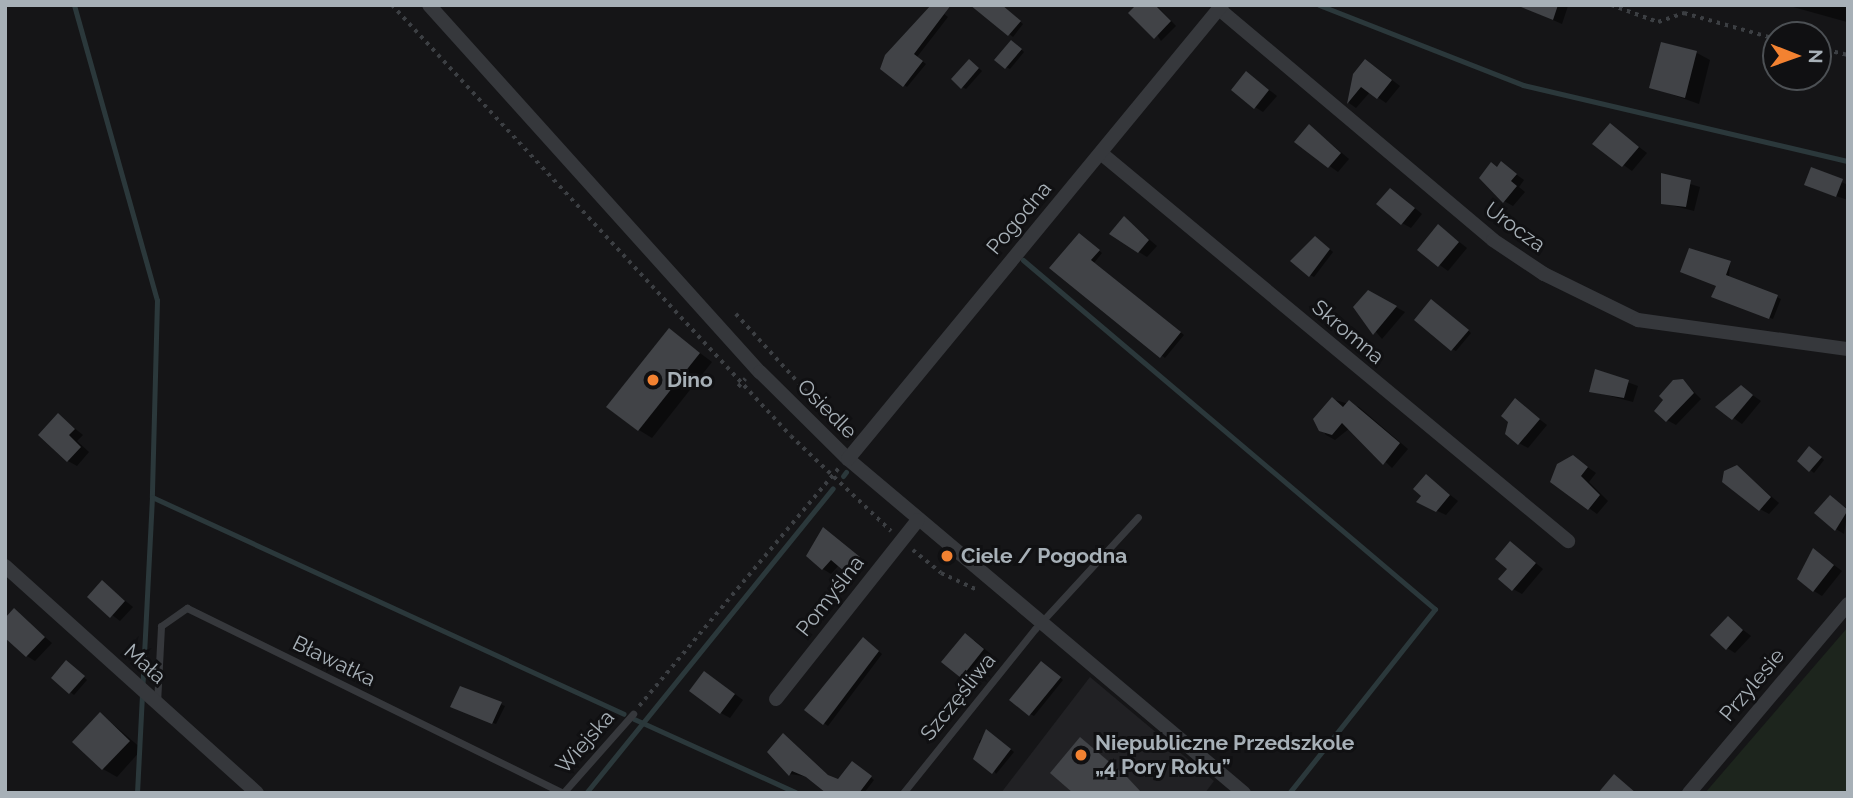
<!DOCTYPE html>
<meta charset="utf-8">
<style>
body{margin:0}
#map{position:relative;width:1853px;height:798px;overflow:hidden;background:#151517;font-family:Raleway,sans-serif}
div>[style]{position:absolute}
.built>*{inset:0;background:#212124}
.green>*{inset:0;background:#1d251d}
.shadow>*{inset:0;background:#0007}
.stream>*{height:5px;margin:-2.5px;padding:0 2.5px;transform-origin:2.5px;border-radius:2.5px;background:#2b383b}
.building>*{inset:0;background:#414347}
.path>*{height:3.5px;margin-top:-1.75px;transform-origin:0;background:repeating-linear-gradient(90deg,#3c3f43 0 3.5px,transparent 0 8.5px)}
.service>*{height:7px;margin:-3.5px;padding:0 3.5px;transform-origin:3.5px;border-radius:3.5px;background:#36383c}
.minor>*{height:14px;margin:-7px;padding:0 7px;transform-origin:7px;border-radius:7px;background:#36383c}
.dots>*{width:19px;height:19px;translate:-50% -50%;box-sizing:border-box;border:4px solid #101012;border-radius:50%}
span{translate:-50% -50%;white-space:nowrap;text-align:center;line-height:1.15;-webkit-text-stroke:6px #101012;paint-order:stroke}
.street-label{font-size:21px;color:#a7b0b7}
.poi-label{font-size:21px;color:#a7b0b7;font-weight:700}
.left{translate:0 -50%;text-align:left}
.frame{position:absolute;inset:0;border:7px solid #a7b0b7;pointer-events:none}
.north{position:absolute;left:1762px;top:21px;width:70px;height:70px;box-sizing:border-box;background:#101012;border:2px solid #4c5054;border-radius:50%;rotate:91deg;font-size:19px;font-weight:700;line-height:28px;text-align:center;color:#a7b0b7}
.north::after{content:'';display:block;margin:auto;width:24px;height:32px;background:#f38231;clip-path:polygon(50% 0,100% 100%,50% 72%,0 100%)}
</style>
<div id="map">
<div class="built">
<i style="clip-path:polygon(1090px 677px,1214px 781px,1205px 793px,1001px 793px)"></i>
</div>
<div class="green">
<i style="clip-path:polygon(1848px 627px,1848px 793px,1705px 793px)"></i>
</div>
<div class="shadow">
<i style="clip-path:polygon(973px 5px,1000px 5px,1023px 24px,1013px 37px)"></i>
<i style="clip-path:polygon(1138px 5px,1156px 5px,1176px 26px,1161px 41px)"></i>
<i style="clip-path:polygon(1519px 5px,1566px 5px,1568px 6px,1562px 24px)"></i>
<i style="clip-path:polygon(1786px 5px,1848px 5px,1848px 20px,1847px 22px)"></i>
<i style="clip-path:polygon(936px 8px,948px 17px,917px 57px,926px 64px,907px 87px,882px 68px)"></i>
<i style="clip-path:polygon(1015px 44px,1024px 52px,1010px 69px,1006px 67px)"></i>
<i style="clip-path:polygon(1697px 53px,1710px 60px,1699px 104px,1651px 87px)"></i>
<i style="clip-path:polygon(973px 63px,982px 71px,966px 89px,962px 87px)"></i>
<i style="clip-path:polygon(1374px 66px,1400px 86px,1386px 103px,1370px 92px,1356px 108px,1349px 103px,1354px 75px)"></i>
<i style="clip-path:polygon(1255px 79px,1277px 96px,1263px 112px,1255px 107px)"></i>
<i style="clip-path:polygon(1610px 125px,1647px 153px,1632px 171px,1594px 144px)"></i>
<i style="clip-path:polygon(1310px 126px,1349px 159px,1338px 172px,1296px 142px)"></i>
<i style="clip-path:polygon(1502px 164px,1524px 180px,1519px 187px,1525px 192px,1513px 206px,1504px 201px)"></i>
<i style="clip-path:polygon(1812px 169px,1848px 185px,1848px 200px,1812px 188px)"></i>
<i style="clip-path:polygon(1663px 176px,1700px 187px,1694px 211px,1663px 203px)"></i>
<i style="clip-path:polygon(1399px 195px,1422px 214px,1411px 228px,1402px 223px)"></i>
<i style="clip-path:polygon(1124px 218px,1157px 246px,1147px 257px,1139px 252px)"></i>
<i style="clip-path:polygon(1439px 226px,1467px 248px,1448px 271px,1419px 250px)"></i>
<i style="clip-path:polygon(1083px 237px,1102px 253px,1094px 263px,1184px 335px,1165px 358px,1051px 268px)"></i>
<i style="clip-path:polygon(1319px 240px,1333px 252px,1314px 277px,1310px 275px)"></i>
<i style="clip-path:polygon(1730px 262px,1729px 278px,1781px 299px,1773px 319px,1717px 298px)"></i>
<i style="clip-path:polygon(1368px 292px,1405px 312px,1382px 339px,1355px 307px)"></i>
<i style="clip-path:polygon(1435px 303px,1471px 333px,1456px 351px,1452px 349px)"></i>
<i style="clip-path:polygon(669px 330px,712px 362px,652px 438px,639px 430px)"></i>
<i style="clip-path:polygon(1597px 371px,1638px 386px,1633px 402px,1591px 391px)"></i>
<i style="clip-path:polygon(1683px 381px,1701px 399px,1676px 425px,1667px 420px)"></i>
<i style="clip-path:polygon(1741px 387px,1761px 401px,1742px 424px,1718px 407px)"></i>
<i style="clip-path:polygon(1332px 399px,1359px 407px,1408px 449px,1392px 468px,1350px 428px,1335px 440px,1326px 435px,1315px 419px)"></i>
<i style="clip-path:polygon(1516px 401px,1547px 425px,1528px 448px,1519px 443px)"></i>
<i style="clip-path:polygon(58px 415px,83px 435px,77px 441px,89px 452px,77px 466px,68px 461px)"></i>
<i style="clip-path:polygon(1814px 451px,1824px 460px,1814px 473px,1799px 461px)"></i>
<i style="clip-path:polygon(1573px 457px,1596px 473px,1589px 482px,1608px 501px,1597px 514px,1552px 481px)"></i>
<i style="clip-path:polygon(1737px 467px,1779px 503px,1769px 514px,1760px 509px)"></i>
<i style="clip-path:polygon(1426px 476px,1458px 501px,1446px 515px,1427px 506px)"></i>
<i style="clip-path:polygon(1830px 497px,1848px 509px,1844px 534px,1836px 529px)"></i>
<i style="clip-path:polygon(824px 529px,867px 563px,855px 576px,839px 565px,831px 574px,823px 569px)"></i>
<i style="clip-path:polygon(1511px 543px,1543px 569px,1522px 594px,1513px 589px)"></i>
<i style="clip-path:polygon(1814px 550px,1842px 571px,1822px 596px,1814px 591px)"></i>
<i style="clip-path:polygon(102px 582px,133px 607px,120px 621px,89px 597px)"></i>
<i style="clip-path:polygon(14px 611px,52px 643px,35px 661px,27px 656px)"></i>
<i style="clip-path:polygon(1728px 618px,1751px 636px,1735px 653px,1727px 648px)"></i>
<i style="clip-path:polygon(974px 640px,992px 655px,971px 681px,962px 676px)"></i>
<i style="clip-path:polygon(867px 642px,882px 654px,828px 726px,806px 710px)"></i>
<i style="clip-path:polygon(70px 665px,87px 680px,74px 695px,53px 678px)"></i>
<i style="clip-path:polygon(1045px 665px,1063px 680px,1034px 716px,1030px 714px)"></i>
<i style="clip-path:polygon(713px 678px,743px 700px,730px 718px,721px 713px)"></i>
<i style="clip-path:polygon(461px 688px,505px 706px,496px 724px,456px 709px)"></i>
<i style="clip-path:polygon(101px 714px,142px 749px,117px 777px,103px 769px)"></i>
<i style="clip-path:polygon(987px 731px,1014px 752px,996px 774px,979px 742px)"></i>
<i style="clip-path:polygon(769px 752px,838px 781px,856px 765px,874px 780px,864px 793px,828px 793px,809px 777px,790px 774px)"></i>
</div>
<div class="stream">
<i style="left:74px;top:5px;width:306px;rotate:74.3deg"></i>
<i style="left:157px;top:300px;width:197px;rotate:91.5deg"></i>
<i style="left:152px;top:497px;width:519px;rotate:24.69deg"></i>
<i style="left:1319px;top:5px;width:219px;rotate:21.4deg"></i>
<i style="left:1523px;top:85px;width:334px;rotate:13.2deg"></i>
<i style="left:1023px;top:260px;width:540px;rotate:40.27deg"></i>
<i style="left:1435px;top:609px;width:235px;rotate:128.4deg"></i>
<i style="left:843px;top:476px;width:5px;rotate:-53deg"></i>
<i style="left:634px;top:719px;width:177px;rotate:24.4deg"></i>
<i style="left:137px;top:793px;width:296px;rotate:-87.1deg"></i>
<i style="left:586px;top:793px;width:392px;rotate:-51deg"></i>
</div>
<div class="building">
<i style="clip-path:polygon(931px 5px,951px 5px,914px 54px,923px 61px,903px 87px,880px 69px,885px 55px)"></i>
<i style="clip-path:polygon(970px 5px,1002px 5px,1021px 21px,1008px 36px)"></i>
<i style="clip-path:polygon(1136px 5px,1155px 5px,1171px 21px,1154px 39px,1128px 13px)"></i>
<i style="clip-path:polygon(1516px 5px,1558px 5px,1553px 20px)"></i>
<i style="clip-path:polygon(1011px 40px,1022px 49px,1005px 69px,994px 60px)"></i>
<i style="clip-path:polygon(1661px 42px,1697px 51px,1685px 98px,1649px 88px)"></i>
<i style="clip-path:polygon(969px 59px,979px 68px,961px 89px,951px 79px)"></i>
<i style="clip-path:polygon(1365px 59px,1392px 80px,1377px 99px,1361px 87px,1347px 104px,1353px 74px)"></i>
<i style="clip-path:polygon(1246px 71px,1269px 90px,1254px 109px,1231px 90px)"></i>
<i style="clip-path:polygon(1610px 123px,1639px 147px,1622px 167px,1592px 144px)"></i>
<i style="clip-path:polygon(1309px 124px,1341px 153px,1328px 168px,1294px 142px)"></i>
<i style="clip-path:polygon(1501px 161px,1517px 174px,1511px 181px,1517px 186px,1503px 203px,1479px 178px,1491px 162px,1497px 167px)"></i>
<i style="clip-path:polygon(1811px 167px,1843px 179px,1836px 197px,1804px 185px)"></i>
<i style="clip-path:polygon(1661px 173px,1691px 180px,1686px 207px,1661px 204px)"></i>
<i style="clip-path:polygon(1390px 188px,1415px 208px,1401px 225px,1376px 204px)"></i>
<i style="clip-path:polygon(1124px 216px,1149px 240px,1138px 253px,1109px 234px)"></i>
<i style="clip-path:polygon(1438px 224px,1459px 242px,1438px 267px,1417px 250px)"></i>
<i style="clip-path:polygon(1079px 233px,1100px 250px,1091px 260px,1181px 332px,1160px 358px,1049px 268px)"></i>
<i style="clip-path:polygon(1315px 236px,1330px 249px,1309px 277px,1290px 261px)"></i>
<i style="clip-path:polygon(1689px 248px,1731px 261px,1726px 275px,1778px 295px,1769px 319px,1711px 297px,1716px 286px,1680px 272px)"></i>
<i style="clip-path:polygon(1368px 290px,1397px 306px,1373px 335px,1353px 307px)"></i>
<i style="clip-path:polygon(1431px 299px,1469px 330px,1451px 351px,1414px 320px)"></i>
<i style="clip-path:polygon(669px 328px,700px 353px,638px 431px,606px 407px)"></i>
<i style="clip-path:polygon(1595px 369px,1629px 380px,1624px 398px,1589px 392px)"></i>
<i style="clip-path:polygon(1683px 379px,1694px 393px,1666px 422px,1654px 411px,1663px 400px,1659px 396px,1673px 380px)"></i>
<i style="clip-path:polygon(1741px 385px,1753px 395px,1732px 420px,1715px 407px)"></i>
<i style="clip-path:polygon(1332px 397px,1343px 407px,1349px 400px,1400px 443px,1383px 465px,1342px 423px,1332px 435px,1319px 431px,1313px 419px)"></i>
<i style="clip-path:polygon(1515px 398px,1540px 419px,1518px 445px,1505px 434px,1508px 422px,1501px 416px)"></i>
<i style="clip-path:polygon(58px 413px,75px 429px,69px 435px,81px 447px,67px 462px,38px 435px)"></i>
<i style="clip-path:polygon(1809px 446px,1822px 457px,1809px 472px,1797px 461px)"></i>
<i style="clip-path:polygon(1573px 455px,1588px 467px,1581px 476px,1600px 495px,1588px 510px,1550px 482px,1557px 464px)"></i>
<i style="clip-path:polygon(1737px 465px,1771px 497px,1759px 511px,1722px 482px,1724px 471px)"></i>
<i style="clip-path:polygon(1426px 474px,1450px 495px,1436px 512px,1416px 502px,1421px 496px,1413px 489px)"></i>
<i style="clip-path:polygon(1830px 495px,1848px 510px,1835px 531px,1814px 513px)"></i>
<i style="clip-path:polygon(823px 527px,860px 557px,845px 572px,831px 560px,822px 570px,806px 556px)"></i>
<i style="clip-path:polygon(1510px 541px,1536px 563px,1512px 591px,1498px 579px,1507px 569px,1495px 559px)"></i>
<i style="clip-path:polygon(1813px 548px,1834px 565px,1813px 592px,1797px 579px)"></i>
<i style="clip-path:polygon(102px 580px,125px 601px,110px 618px,87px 597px)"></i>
<i style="clip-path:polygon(14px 608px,45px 637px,26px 657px,5px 638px,5px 618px)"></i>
<i style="clip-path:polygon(1728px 616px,1743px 630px,1726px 650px,1710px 635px)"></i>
<i style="clip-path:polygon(965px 633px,984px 649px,961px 678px,941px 662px)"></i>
<i style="clip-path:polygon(863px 637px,879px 651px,823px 725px,804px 710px)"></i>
<i style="clip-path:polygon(66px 660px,85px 676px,69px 694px,51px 678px)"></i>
<i style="clip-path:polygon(1041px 661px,1061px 677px,1029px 716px,1009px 700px)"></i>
<i style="clip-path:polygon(704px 671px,735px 694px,720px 714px,689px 691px)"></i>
<i style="clip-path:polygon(460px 686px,502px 702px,492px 724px,450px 707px)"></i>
<i style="clip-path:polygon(100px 712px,130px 741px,102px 770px,72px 742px)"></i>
<i style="clip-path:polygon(986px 729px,1011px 749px,992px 774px,973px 759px)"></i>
<i style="clip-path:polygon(783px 733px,828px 775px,838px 779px,852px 761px,872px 776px,859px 793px,826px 793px,806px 777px,792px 771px,789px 776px,767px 752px)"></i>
<i style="clip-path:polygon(1080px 737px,1127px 777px,1142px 793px,1073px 793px,1050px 773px)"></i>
<i style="clip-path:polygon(1614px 774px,1636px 793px,1598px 793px)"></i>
</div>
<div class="path">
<i style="left:392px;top:5px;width:587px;rotate:47.21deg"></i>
<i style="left:791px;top:436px;width:138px;rotate:43.5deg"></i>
<i style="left:1611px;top:5px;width:50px;rotate:19.9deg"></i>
<i style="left:1658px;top:22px;width:28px;rotate:-19deg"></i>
<i style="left:1684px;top:13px;width:96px;rotate:15.8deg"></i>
<i style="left:1818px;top:48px;width:31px;rotate:13deg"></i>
<i style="left:736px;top:314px;width:135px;rotate:47.7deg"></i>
<i style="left:738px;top:387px;width:11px;rotate:-49deg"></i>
<i style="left:913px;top:550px;width:36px;rotate:39deg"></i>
<i style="left:941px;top:573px;width:40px;rotate:25deg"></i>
<i style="left:639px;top:706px;width:311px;rotate:-50deg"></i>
</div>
<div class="service">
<i style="left:157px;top:703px;width:77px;rotate:-87deg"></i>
<i style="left:161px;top:626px;width:32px;rotate:-35deg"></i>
<i style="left:187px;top:608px;width:419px;rotate:26.2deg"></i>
<i style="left:563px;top:793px;width:106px;rotate:-48.5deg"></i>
<i style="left:903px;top:793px;width:211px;rotate:-51.2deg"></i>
<i style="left:1035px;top:629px;width:152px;rotate:-47.4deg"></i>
</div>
<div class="minor">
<i style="left:429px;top:5px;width:494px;rotate:48deg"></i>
<i style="left:760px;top:372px;width:124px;rotate:44.7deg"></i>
<i style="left:848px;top:459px;width:518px;rotate:40.15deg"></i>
<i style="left:1219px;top:9px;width:358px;rotate:40.1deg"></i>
<i style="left:1493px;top:240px;width:61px;rotate:33.7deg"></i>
<i style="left:1544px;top:274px;width:105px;rotate:26.1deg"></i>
<i style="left:1638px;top:320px;width:212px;rotate:7.9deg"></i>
<i style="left:1102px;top:154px;width:606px;rotate:39.71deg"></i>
<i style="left:848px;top:459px;width:588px;rotate:-50.52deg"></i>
<i style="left:5px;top:566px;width:339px;rotate:42deg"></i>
<i style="left:776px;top:699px;width:228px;rotate:-51.6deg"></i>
<i style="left:1689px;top:793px;width:247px;rotate:-49.9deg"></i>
</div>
<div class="dots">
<i style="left:653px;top:380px;background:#f38231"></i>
<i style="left:947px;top:556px;background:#f38231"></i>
<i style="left:1081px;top:755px;background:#f38231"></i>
</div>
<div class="street-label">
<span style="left:1019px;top:218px;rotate:-50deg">Pogodna</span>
<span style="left:1515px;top:227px;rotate:36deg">Urocza</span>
<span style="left:1348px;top:332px;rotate:40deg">Skromna</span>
<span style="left:827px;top:409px;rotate:45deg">Osiedle</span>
<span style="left:830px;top:596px;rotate:-52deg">Pomyślna</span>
<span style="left:334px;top:661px;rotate:26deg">Bławatka</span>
<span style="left:145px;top:664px;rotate:42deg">Mała</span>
<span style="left:1752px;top:685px;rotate:-50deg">Przylesie</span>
<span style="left:958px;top:697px;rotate:-51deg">Szczęśliwa</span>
<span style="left:585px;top:742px;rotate:-49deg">Wiejska</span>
</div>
<div class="poi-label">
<span class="left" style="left:667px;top:380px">Dino</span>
<span class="left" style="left:961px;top:556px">Ciele / Pogodna</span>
<span class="left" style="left:1095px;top:755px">Niepubliczne Przedszkole<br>„4 Pory Roku”</span>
</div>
<div class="frame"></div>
<div class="north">N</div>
</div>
